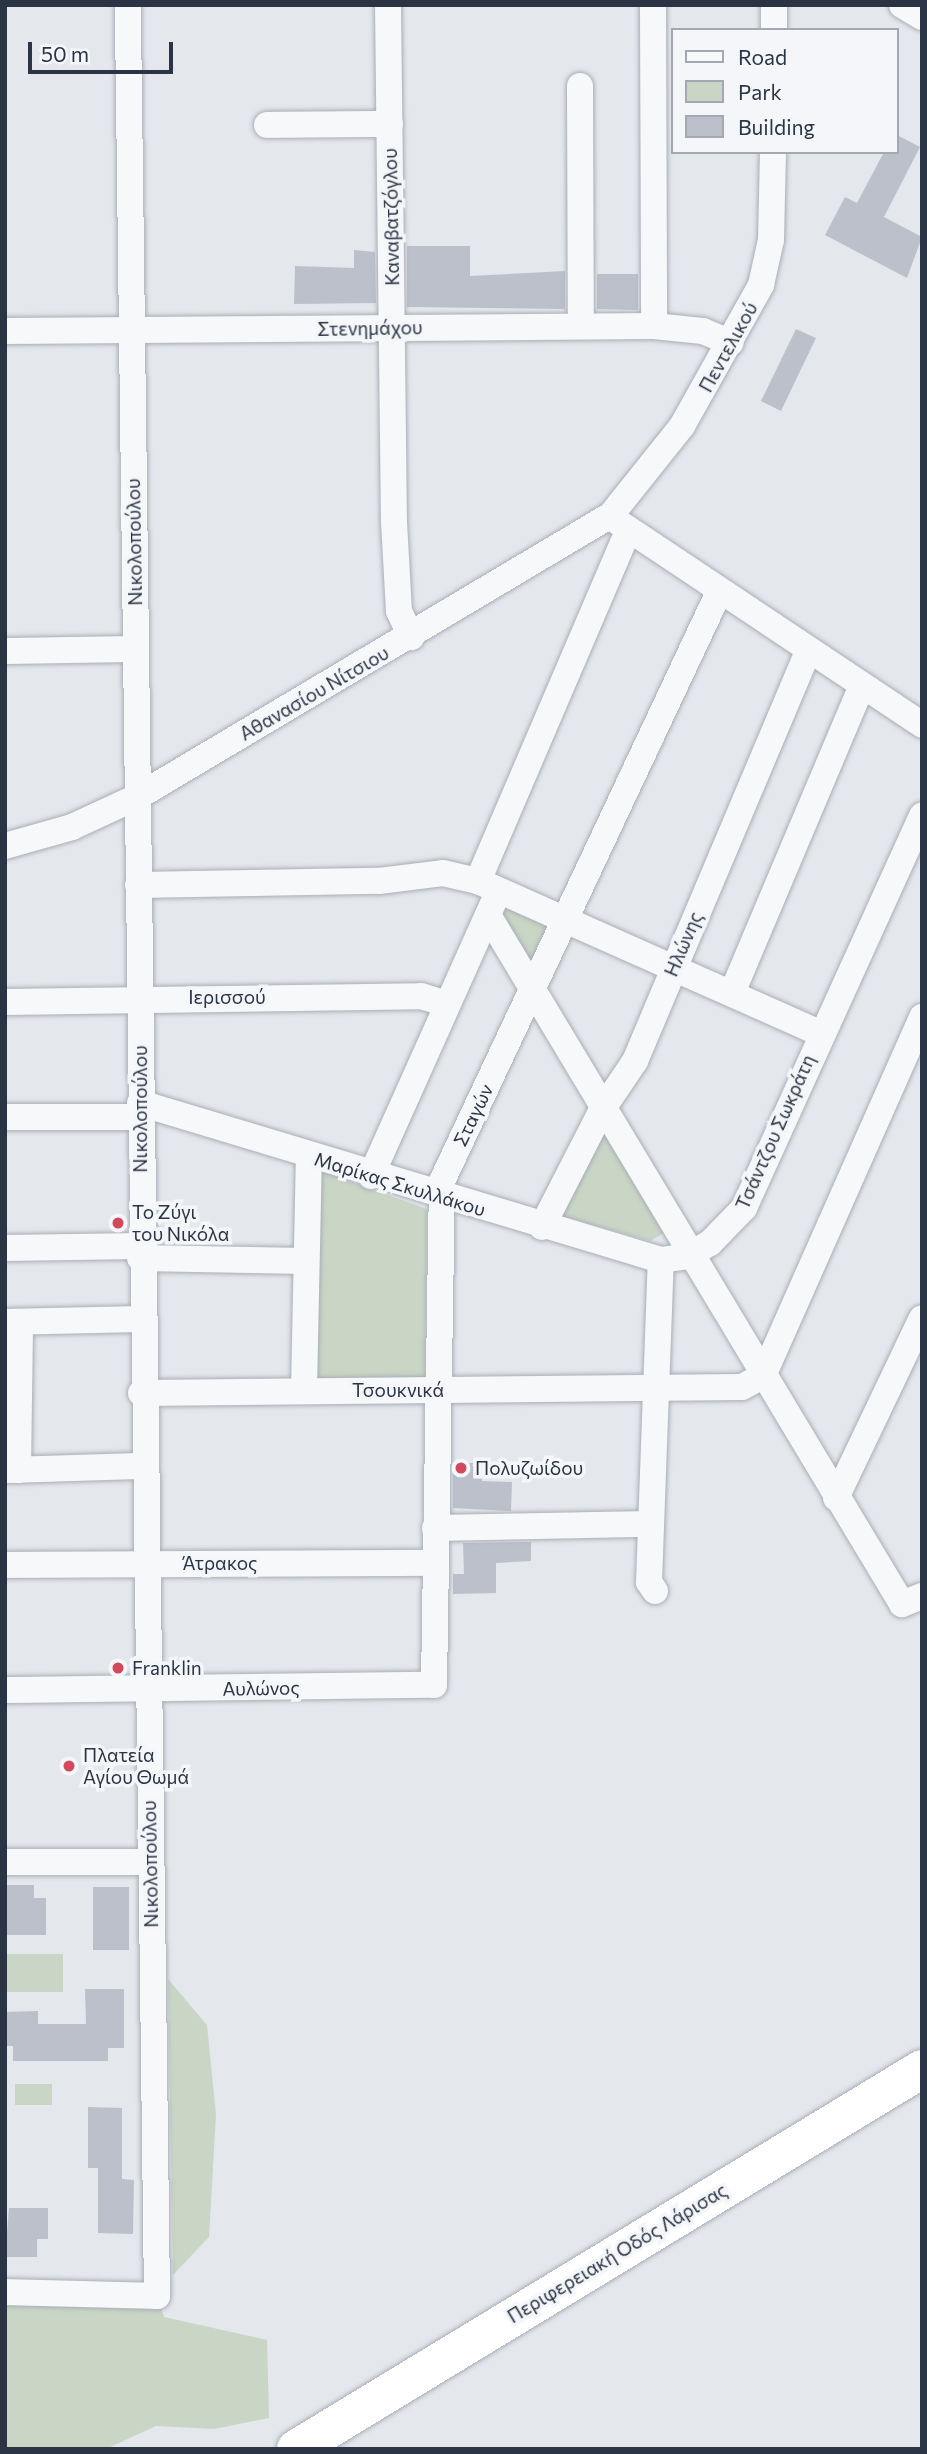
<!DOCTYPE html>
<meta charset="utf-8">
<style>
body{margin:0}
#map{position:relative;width:927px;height:2454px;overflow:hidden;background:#e4e7ec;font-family:Commissioner,sans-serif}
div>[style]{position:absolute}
.green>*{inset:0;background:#c9d6c5}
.building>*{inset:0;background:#bbc0ca}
.roads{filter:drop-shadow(0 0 2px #a9aeb7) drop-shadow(0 0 2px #a9aeb7)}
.minor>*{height:26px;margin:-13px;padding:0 13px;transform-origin:13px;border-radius:13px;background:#f7f8fa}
.highway>*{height:38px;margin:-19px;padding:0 19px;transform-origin:19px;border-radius:19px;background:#fff}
.dots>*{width:19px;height:19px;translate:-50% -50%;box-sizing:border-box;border:4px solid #f4f6f9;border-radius:50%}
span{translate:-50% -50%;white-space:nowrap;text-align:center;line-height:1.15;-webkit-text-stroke:7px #f4f6f9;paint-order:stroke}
.street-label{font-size:19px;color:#2b3445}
.poi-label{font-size:19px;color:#2b3445}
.left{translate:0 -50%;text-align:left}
.frame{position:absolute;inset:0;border:7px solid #2b3445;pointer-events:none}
.legend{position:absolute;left:671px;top:28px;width:228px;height:126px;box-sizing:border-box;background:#f4f6f9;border:2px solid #a4a8b1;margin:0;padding:9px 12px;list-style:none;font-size:21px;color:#2b3445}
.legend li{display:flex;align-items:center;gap:14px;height:35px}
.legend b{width:35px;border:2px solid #a4a8b1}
.scale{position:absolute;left:28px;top:42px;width:145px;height:32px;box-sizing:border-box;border:4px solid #2b3445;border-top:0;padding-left:9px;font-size:21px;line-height:24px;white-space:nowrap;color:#2b3445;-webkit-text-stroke:5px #f4f6f9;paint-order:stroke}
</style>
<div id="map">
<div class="green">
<i style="clip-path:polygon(512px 903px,559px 925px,536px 970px,501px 913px)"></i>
<i style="clip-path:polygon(606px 1130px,667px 1231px,650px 1241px,562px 1216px)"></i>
<i style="clip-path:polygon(320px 1171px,427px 1209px,425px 1377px,418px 1384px,311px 1383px)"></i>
<i style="clip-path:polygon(63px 1954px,63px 1992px,5px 1992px,5px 1954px)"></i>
<i style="clip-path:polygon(168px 1979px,207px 2025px,216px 2115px,209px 2237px,173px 2275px)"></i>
<i style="clip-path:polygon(15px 2084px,52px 2084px,52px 2105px,15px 2105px)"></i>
<i style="clip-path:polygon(5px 2305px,161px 2306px,164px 2317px,267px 2340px,269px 2418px,214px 2429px,156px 2426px,106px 2449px,5px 2449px)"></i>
</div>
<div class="building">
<i style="clip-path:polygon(897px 135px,920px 147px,884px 217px,922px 237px,907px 278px,825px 235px,845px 197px,857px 203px,884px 152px,897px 152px)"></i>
<i style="clip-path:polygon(407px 246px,470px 246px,470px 276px,565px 271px,565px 309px,407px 307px)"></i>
<i style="clip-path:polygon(354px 250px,375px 252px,376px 303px,294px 304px,295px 266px,354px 268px)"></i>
<i style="clip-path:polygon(597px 274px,638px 274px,638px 310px,597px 309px)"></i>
<i style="clip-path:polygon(796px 329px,816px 338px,781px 411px,761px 401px)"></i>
<i style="clip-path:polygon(453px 1463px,482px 1463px,482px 1481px,512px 1482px,511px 1511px,453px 1508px)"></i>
<i style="clip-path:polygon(531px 1542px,531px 1561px,496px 1563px,496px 1593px,453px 1594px,453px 1574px,464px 1574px,463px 1543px)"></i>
<i style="clip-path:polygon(5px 1885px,34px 1885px,34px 1898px,46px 1898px,46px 1935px,5px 1935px)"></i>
<i style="clip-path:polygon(93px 1887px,129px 1887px,129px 1950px,93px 1950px)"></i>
<i style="clip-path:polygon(85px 1989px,124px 1989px,124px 2048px,108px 2048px,108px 2061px,13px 2061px,13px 2046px,5px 2046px,5px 2012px,38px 2011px,38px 2024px,86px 2024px)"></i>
<i style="clip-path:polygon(88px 2107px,122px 2108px,122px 2179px,134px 2180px,133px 2234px,98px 2233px,98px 2168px,88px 2168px)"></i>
<i style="clip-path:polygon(9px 2208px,48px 2208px,48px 2239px,37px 2239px,37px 2257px,5px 2257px)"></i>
</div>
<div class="roads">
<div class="minor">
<i style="left:388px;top:5px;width:517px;rotate:89.34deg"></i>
<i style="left:394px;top:522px;width:89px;rotate:86.8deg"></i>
<i style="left:399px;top:611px;width:29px;rotate:65deg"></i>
<i style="left:653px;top:5px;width:321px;rotate:89.8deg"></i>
<i style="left:774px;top:5px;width:25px;rotate:90deg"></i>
<i style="left:902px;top:5px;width:23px;rotate:31deg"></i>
<i style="left:580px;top:86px;width:240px;rotate:89.8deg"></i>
<i style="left:267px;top:125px;width:123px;rotate:-0.5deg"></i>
<i style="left:5px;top:331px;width:649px;rotate:-0.44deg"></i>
<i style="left:654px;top:326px;width:49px;rotate:5.8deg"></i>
<i style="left:703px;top:331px;width:30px;rotate:23deg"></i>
<i style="left:618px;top:522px;width:366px;rotate:33.7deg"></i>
<i style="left:5px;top:651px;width:130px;rotate:-0.9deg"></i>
<i style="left:5px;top:846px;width:70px;rotate:-15.8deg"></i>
<i style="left:72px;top:827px;width:72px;rotate:-24.8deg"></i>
<i style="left:137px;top:797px;width:552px;rotate:-30.75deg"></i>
<i style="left:611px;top:515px;width:114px;rotate:-51.4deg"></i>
<i style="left:682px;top:426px;width:162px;rotate:-60.7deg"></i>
<i style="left:761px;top:285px;width:46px;rotate:-77.5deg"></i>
<i style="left:771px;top:240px;width:88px;rotate:-88.7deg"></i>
<i style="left:478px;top:881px;width:379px;rotate:-66.8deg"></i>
<i style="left:138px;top:885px;width:241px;rotate:-1deg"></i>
<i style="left:379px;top:881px;width:64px;rotate:-7.1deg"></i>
<i style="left:443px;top:873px;width:36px;rotate:13deg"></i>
<i style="left:478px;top:881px;width:373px;rotate:24deg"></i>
<i style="left:488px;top:915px;width:804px;rotate:59deg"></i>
<i style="left:902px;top:1604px;width:22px;rotate:-22deg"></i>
<i style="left:732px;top:993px;width:332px;rotate:-67.1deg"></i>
<i style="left:5px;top:1002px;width:416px;rotate:-0.8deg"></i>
<i style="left:421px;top:996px;width:27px;rotate:17deg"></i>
<i style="left:140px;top:1103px;width:544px;rotate:16.77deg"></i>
<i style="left:5px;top:1117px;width:135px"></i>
<i style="left:371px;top:1176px;width:299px;rotate:-65.9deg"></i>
<i style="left:542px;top:1227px;width:131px;rotate:-62.9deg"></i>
<i style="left:602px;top:1110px;width:59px;rotate:-56deg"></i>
<i style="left:635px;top:1061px;width:444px;rotate:-67.1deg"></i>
<i style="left:5px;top:1248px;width:135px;rotate:-0.8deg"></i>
<i style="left:140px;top:1258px;width:166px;rotate:1deg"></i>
<i style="left:5px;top:1322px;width:135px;rotate:-1.3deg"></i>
<i style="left:304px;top:1390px;width:234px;rotate:-88.8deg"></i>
<i style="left:141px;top:1393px;width:601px;rotate:-0.57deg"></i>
<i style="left:742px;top:1387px;width:24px;rotate:-28deg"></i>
<i style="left:763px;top:1376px;width:393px;rotate:-66.1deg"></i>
<i style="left:5px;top:1470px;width:137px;rotate:-1.7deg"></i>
<i style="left:18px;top:1470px;width:148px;rotate:-89.2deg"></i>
<i style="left:836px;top:1498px;width:199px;rotate:-64.5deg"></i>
<i style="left:435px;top:1528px;width:215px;rotate:-1.1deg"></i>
<i style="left:5px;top:1565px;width:429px;rotate:-0.3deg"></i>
<i style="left:655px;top:1591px;width:11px;rotate:-124deg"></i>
<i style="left:649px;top:1582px;width:322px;rotate:-87.9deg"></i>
<i style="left:661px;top:1260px;width:27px;rotate:-8deg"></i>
<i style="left:688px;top:1256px;width:26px;rotate:-31deg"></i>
<i style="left:710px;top:1243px;width:49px;rotate:-45.8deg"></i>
<i style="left:744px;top:1208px;width:431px;rotate:-65.6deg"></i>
<i style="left:5px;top:1690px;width:429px;rotate:-0.7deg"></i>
<i style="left:434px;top:1685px;width:504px;rotate:-89.09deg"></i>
<i style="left:442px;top:1181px;width:651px;rotate:-64.81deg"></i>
<i style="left:5px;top:1862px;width:146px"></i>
<i style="left:5px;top:2292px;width:152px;rotate:1.5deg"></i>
<i style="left:157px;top:2296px;width:2291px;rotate:-90.73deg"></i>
</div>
<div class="highway">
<i style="left:296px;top:2449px;width:732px;rotate:-31.26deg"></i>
</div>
</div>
<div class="dots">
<i style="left:118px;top:1223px;background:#d1495b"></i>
<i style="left:461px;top:1468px;background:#d1495b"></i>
<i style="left:118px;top:1668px;background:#d1495b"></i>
<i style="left:69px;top:1766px;background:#d1495b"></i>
</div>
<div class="street-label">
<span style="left:391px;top:217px;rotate:-91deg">Καναβατζόγλου</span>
<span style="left:370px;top:328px;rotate:-1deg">Στενημάχου</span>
<span style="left:728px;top:347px;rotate:-61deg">Πεντελικού</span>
<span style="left:134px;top:542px;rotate:-91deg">Νικολοπούλου</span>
<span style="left:314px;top:693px;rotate:-30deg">Αθανασίου Νίτσιου</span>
<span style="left:683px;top:944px;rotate:-67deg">Ηλώνης</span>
<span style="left:227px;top:997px">Ιερισσού</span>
<span style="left:140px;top:1109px;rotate:-90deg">Νικολοπούλου</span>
<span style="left:473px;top:1115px;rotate:-64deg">Σταγών</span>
<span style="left:775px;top:1132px;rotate:-66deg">Τσάντζου Σωκράτη</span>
<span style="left:400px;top:1184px;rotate:17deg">Μαρίκας Σκυλλάκου</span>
<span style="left:398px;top:1390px">Τσουκνικά</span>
<span style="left:220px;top:1563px">Άτρακος</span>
<span style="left:261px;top:1688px;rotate:-1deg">Αυλώνος</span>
<span style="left:150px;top:1864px;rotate:-91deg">Νικολοπούλου</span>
<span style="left:617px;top:2253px;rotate:-31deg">Περιφερειακή Οδός Λάρισας</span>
</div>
<div class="poi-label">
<span class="left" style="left:132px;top:1223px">Το Ζύγι<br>του Νικόλα</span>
<span class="left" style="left:475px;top:1468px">Πολυζωίδου</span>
<span class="left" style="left:132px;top:1668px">Franklin</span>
<span class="left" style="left:83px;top:1766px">Πλατεία<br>Αγίου Θωμά</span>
</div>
<div class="frame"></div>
<ul class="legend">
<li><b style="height:9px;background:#f7f8fa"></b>Road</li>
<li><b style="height:19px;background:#c9d6c5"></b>Park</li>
<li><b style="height:19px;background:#bbc0ca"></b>Building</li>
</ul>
<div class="scale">50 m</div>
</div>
